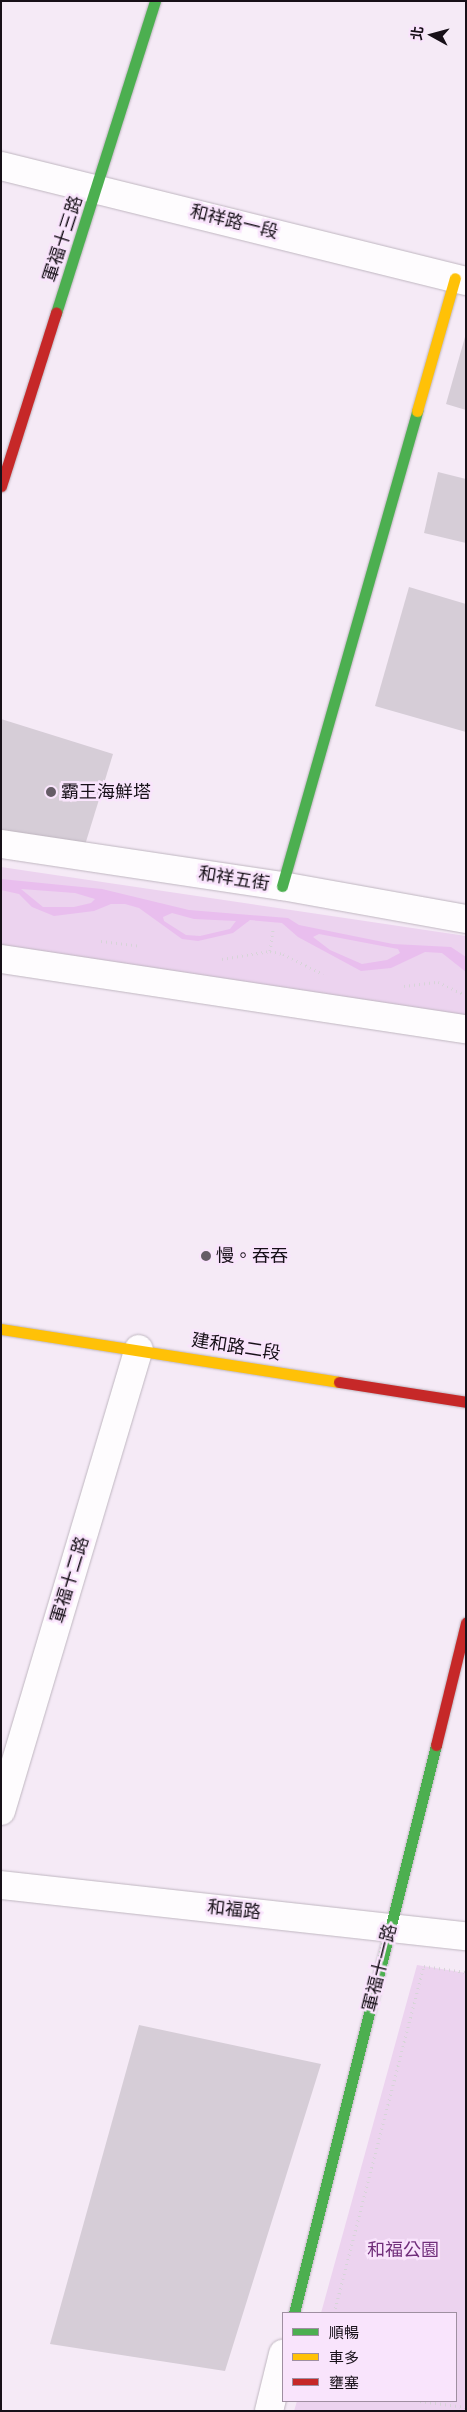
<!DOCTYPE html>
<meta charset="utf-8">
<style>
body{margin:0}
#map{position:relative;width:467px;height:2412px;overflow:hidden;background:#f5eaf6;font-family:"PT Sans Narrow","Noto Sans TC",sans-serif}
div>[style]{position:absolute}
.green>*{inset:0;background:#ecd3ef}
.water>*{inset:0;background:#e9beee}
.building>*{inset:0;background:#d6cdd7}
.path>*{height:3px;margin-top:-1.5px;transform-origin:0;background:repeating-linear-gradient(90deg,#d7d4d8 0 1px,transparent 0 5px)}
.roads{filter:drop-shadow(0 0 1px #bfb6c0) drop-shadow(0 0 1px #bfb6c0)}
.street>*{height:28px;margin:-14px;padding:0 14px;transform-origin:14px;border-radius:14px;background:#fefcfe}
.fast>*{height:11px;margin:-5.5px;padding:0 5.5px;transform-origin:5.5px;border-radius:5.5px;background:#4caf50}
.slow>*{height:11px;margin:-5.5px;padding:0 5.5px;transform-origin:5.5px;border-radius:5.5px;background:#ffc107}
.jam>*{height:11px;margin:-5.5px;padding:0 5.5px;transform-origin:5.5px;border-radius:5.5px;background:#c62828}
.dots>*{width:14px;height:14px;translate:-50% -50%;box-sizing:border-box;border:2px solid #f9e4fc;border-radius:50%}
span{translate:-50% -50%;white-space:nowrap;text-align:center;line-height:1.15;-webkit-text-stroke:5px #f9e4fc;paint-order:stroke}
.street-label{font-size:18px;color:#171018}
.poi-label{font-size:18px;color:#171018}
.left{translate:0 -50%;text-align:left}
.park-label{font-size:18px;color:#712f7b}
.frame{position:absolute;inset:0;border:2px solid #171018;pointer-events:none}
.legend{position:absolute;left:282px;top:2312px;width:175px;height:90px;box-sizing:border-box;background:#f9e4fc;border:1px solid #9f8fa1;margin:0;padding:6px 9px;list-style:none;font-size:15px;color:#171018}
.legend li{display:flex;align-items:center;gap:10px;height:25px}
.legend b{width:25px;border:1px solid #9f8fa1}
.north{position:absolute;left:407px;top:10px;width:50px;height:50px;-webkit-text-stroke:4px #f9e4fc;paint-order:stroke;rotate:277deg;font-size:14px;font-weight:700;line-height:20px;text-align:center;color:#171018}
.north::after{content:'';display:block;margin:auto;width:18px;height:22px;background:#171018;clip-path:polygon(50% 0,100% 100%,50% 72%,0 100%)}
</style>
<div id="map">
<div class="green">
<i style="clip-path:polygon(1px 867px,466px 936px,466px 1018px,1px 949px)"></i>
<i style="clip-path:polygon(417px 1965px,466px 1973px,466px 2411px,294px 2411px,297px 2401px,456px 2401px,456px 2313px,321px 2313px)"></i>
</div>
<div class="water">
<i style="clip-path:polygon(evenodd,1px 879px,102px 889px,189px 910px,288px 918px,299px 925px,393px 944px,451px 947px,466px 957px,466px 972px,442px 953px,425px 952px,391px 968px,361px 971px,298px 937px,282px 923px,250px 920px,233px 933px,198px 941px,182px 939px,139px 908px,125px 904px,111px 904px,94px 911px,54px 916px,32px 907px,19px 894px,1px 890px,1px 879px,21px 889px,75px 893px,95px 899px,91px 903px,74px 907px,43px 907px,21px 889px,1px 879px,172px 913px,194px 919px,236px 921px,230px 929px,200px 936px,186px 935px,164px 921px,163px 917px,172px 913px,1px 879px,319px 934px,398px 949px,400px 953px,387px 960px,362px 964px,330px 950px,313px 937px,319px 934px)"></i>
</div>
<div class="building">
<i style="clip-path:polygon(465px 337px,466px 337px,466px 410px,446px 404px)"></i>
<i style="clip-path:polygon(438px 472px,466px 479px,466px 543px,424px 533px)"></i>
<i style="clip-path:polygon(409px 587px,466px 604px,466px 732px,375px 706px)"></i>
<i style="clip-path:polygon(1px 719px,113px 754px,85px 845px,1px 830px)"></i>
<i style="clip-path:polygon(139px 2025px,321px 2064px,225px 2371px,50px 2344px)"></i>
</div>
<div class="path">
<i style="left:101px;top:941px;width:38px;rotate:7deg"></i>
<i style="left:270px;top:951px;width:22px;rotate:-82deg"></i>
<i style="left:222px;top:959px;width:49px;rotate:-9.5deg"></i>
<i style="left:270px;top:951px;width:13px;rotate:13deg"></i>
<i style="left:283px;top:954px;width:45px;rotate:26.6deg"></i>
<i style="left:404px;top:986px;width:34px;rotate:-7deg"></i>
<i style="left:438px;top:982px;width:31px;rotate:25deg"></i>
<i style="left:334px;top:2313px;width:358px;rotate:-75.5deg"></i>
<i style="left:424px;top:1966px;width:42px;rotate:8.1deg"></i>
<i style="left:420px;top:2401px;width:46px;rotate:7.4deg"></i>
</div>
<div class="roads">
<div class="street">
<i style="left:1px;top:166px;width:479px;rotate:13.9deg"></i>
<i style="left:1px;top:844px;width:284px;rotate:8.5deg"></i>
<i style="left:282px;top:886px;width:187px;rotate:10.2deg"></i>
<i style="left:1px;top:959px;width:470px;rotate:8.6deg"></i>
<i style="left:1px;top:1811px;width:482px;rotate:-73.4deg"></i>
<i style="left:1px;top:1885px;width:468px;rotate:6.3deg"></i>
<i style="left:269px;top:2411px;width:59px;rotate:-76.2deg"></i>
</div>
<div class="fast">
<i style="left:56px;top:313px;width:327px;rotate:-72.4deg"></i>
<i style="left:282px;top:886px;width:494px;rotate:-74.1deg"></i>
<i style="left:294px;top:2313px;width:585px;rotate:-75.96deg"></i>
</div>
<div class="slow">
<i style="left:417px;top:411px;width:138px;rotate:-74.1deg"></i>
<i style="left:1px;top:1329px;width:342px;rotate:8.9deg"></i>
</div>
<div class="jam">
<i style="left:1px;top:486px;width:182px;rotate:-72.4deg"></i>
<i style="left:339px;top:1382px;width:129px;rotate:8.9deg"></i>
<i style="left:436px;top:1745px;width:126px;rotate:-76.2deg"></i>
</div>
</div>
<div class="dots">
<i style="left:51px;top:792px;background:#655c66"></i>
<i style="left:206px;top:1256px;background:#655c66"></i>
</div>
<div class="street-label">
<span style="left:234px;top:222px;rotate:14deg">和祥路一段</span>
<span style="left:63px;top:239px;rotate:-72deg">軍福十三路</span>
<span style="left:234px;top:879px;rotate:9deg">和祥五街</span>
<span style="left:236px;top:1347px;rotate:9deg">建和路二段</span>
<span style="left:70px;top:1580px;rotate:-73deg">軍福十二路</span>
<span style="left:234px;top:1910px;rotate:6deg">和福路</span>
<span style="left:380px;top:1968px;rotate:-76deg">軍福十一路</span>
</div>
<div class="poi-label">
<span class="left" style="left:61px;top:792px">霸王海鮮塔</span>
<span class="left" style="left:216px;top:1256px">慢。吞吞</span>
</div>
<div class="park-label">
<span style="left:403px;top:2250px">和福公園</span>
</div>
<div class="frame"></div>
<ul class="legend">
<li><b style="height:6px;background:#4caf50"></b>順暢</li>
<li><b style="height:6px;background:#ffc107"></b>車多</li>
<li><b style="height:6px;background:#c62828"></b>壅塞</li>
</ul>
<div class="north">北</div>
</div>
